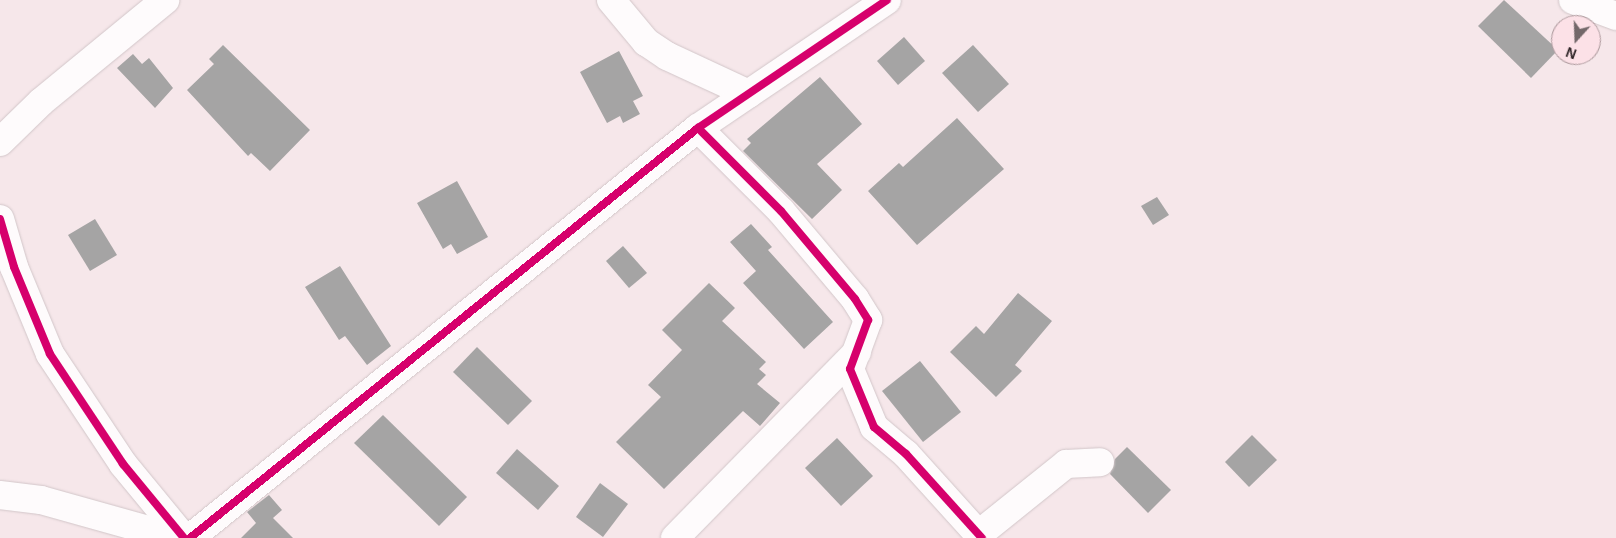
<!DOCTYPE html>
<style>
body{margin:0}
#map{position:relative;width:1616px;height:538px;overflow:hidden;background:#f6e7ea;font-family:Helvetica,sans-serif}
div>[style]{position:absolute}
.building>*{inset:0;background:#a5a4a4}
.roads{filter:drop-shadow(0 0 1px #d2c6c9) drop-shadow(0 0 1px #d2c6c9)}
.minor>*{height:28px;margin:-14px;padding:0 14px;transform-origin:14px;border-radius:14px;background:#fefbfc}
.cycleway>*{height:8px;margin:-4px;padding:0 4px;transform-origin:4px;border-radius:4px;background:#d6006c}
span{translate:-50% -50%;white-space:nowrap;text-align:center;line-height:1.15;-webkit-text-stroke:4px #fce1e7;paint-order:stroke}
.north{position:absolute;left:1551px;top:15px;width:50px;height:50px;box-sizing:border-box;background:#fce1e7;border:1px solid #a99599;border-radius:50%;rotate:200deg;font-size:14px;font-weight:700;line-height:20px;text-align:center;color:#2d2325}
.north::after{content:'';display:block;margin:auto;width:18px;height:22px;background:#73686a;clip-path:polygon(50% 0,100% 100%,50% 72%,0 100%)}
</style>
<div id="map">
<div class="building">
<i style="clip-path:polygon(1504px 0,1558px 50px,1531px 78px,1478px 26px)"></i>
<i style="clip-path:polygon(904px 37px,925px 61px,898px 85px,877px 61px)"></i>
<i style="clip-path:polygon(223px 45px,310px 130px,270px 171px,251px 153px,248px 156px,187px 90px,214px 64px,209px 59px)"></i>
<i style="clip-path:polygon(973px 45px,1009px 84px,978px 112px,942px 73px)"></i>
<i style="clip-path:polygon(619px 51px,643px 96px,633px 101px,640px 114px,623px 123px,620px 116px,607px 123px,580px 72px)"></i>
<i style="clip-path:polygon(133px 54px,142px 64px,149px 58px,173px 88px,155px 108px,117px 68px)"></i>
<i style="clip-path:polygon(820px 77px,862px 124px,817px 164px,842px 190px,812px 219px,743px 151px,751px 143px,747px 139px)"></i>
<i style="clip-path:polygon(957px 118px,1004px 169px,917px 245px,868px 191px,899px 163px,903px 167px)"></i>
<i style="clip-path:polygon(457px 181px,488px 237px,457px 254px,451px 244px,443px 249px,417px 203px)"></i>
<i style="clip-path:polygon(1157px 197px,1169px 215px,1153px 225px,1141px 206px)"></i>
<i style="clip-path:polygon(95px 219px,117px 255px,90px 271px,68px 235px)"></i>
<i style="clip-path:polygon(751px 224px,772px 247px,768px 250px,833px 322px,804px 349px,743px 283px,756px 271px,730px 242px)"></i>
<i style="clip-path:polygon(623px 246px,647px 273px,629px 288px,606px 261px)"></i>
<i style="clip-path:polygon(340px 266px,391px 346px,367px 365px,345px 336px,339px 340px,305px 287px)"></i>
<i style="clip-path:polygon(709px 283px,735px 308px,722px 321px,766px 362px,759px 369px,766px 375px,757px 384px,780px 403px,760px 426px,743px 411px,664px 489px,616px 442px,661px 397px,648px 385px,682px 350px,662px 330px)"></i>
<i style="clip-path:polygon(1018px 293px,1052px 321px,1015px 365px,1022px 371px,996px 397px,950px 352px,976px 326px,984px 334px)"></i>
<i style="clip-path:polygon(477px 347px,532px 401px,508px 425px,453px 372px)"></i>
<i style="clip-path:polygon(920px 361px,961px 412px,923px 442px,882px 391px)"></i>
<i style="clip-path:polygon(383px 415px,467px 497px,439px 526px,354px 443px)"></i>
<i style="clip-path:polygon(1252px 435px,1277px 460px,1249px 487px,1225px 462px)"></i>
<i style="clip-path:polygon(837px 438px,873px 476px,841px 506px,805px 468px)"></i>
<i style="clip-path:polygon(1127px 447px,1171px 490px,1148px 513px,1110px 474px,1115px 459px)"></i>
<i style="clip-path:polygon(517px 449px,559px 486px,538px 510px,496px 473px)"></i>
<i style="clip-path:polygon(600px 483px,628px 504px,603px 537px,576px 517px)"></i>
<i style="clip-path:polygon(269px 495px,282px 510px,273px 518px,293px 538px,241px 538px,256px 523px,247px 512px)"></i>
</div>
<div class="roads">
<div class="minor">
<i style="left:611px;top:0;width:55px;rotate:50.2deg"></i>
<i style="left:646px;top:42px;width:25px;rotate:34deg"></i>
<i style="left:667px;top:56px;width:90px;rotate:24.9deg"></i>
<i style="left:1573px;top:0;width:46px;rotate:20.4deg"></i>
<i style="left:698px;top:128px;width:117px;rotate:45deg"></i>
<i style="left:781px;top:211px;width:115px;rotate:49.9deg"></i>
<i style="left:855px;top:299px;width:25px;rotate:58deg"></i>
<i style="left:868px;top:320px;width:52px;rotate:110.2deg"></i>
<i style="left:850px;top:369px;width:63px;rotate:67.5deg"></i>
<i style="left:874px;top:427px;width:42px;rotate:40.2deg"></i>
<i style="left:906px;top:454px;width:113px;rotate:47.9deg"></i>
<i style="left:0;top:142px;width:57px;rotate:-44.3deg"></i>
<i style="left:41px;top:102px;width:161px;rotate:-39.4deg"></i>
<i style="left:0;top:219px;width:50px;rotate:73.7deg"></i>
<i style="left:14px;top:267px;width:94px;rotate:67.5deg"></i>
<i style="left:50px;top:354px;width:132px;rotate:56.4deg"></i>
<i style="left:123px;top:464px;width:96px;rotate:50.5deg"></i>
<i style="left:0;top:495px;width:41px;rotate:7deg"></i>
<i style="left:41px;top:500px;width:141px;rotate:15.6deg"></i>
<i style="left:979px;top:534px;width:112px;rotate:-38.8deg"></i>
<i style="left:1066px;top:464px;width:34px;rotate:-3deg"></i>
<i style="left:190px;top:538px;width:653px;rotate:-38.91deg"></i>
<i style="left:698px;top:128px;width:228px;rotate:-34.1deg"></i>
<i style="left:675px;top:538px;width:260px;rotate:-45.6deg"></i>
</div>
</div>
<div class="cycleway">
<i style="left:698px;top:128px;width:117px;rotate:45deg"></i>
<i style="left:781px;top:211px;width:115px;rotate:49.9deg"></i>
<i style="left:855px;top:299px;width:25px;rotate:58deg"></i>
<i style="left:868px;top:320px;width:52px;rotate:110.2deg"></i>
<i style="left:850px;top:369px;width:63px;rotate:67.5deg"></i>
<i style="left:874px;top:427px;width:42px;rotate:40.2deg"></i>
<i style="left:906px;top:454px;width:113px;rotate:47.9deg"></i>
<i style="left:0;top:219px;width:50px;rotate:73.7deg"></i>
<i style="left:14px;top:267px;width:94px;rotate:67.5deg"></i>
<i style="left:50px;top:354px;width:132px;rotate:56.4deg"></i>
<i style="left:123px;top:464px;width:96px;rotate:50.5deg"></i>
<i style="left:190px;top:538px;width:653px;rotate:-38.91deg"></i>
<i style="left:698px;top:128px;width:228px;rotate:-34.1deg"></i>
</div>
<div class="north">N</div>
</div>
